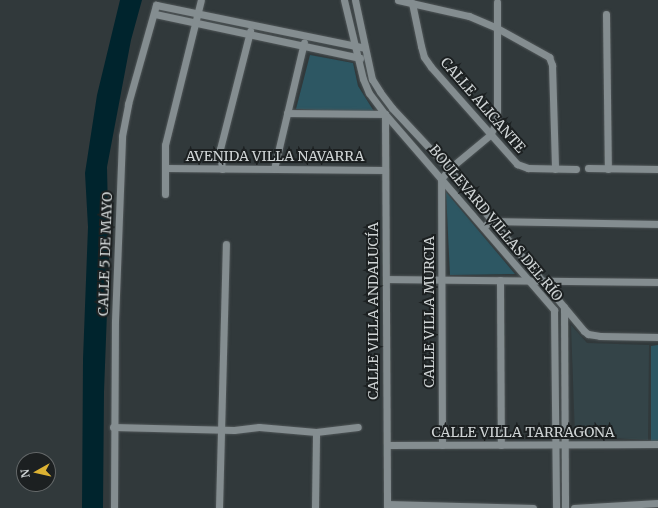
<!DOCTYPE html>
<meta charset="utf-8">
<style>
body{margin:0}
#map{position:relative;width:658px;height:508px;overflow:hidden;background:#31393b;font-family:Merriweather,serif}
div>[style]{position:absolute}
.built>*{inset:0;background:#344448}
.green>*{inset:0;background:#2d5763}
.water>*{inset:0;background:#00242d}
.roads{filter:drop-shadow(0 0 1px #505658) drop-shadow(0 0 1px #505658)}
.minor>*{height:7px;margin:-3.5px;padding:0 3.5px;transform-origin:3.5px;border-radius:3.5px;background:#848d90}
span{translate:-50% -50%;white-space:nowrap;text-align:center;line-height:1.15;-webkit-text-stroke:4px #1c2021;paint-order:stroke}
.street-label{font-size:14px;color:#cfd4d5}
.north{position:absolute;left:16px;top:452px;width:40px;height:40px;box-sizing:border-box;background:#1c2021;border:1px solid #646869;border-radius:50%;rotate:262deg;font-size:11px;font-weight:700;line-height:16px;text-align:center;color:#cfd4d5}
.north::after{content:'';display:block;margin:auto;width:14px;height:18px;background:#dcb233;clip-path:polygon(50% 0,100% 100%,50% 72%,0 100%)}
</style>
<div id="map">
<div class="built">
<i style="clip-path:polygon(571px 325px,587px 343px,649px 345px,648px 440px,575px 436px)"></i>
</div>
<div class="green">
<i style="clip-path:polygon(310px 55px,353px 63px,358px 86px,375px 113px,296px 109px)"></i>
<i style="clip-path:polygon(446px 192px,515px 274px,450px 275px)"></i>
<i style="clip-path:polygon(658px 345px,658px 443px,651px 443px,651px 346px)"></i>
</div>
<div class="water">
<i style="clip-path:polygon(120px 0,142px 0,131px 40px,107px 167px,109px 259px,104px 392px,103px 508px,82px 508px,83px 359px,88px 227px,85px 173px,97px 95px)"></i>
</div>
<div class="roads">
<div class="minor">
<i style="left:344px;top:0;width:81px;rotate:76.5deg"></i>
<i style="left:363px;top:79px;width:15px;rotate:67deg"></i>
<i style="left:369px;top:93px;width:26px;rotate:53deg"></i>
<i style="left:385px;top:114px;width:259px;rotate:49.2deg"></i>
<i style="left:554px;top:310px;width:198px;rotate:89.4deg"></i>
<i style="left:355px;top:0;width:81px;rotate:77.9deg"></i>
<i style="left:372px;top:79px;width:15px;rotate:58deg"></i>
<i style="left:380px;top:92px;width:20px;rotate:53deg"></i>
<i style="left:392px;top:108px;width:83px;rotate:46.9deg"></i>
<i style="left:449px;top:169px;width:211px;rotate:50.2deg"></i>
<i style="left:584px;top:331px;width:5px;rotate:37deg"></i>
<i style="left:588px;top:334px;width:12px;rotate:9deg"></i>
<i style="left:600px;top:336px;width:58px;rotate:1deg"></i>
<i style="left:398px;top:0;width:73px;rotate:12.7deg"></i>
<i style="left:469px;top:16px;width:30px;rotate:23deg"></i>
<i style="left:497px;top:28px;width:60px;rotate:29.1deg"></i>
<i style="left:549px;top:57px;width:9px;rotate:69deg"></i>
<i style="left:552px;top:65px;width:104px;rotate:88.3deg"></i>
<i style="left:412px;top:3px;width:44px;rotate:78.2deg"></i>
<i style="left:421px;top:46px;width:11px;rotate:75deg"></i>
<i style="left:424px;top:57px;width:12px;rotate:55deg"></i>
<i style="left:431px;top:67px;width:130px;rotate:48.4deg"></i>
<i style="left:517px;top:164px;width:12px;rotate:20deg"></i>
<i style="left:528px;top:168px;width:48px;rotate:1.2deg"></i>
<i style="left:155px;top:14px;width:210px;rotate:12.1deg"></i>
<i style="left:606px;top:14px;width:155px;rotate:89.3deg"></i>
<i style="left:287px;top:113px;width:98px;rotate:0.6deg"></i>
<i style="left:385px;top:114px;width:394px;rotate:89.7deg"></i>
<i style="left:166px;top:168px;width:219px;rotate:0.5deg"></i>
<i style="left:588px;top:168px;width:70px;rotate:0.8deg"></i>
<i style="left:222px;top:169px;width:20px;rotate:-96deg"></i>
<i style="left:220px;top:149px;width:122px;rotate:-75.7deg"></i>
<i style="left:274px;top:169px;width:130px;rotate:-76.7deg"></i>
<i style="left:165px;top:194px;width:49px;rotate:-90deg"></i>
<i style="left:165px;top:145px;width:149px;rotate:-76.1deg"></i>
<i style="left:483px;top:227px;width:10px;rotate:-37deg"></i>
<i style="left:491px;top:221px;width:167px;rotate:1deg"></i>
<i style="left:386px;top:279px;width:272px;rotate:0.6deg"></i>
<i style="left:500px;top:280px;width:165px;rotate:89.7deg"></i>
<i style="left:564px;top:307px;width:201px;rotate:89.7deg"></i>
<i style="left:113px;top:427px;width:121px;rotate:1.4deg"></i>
<i style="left:234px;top:430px;width:25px;rotate:-7deg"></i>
<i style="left:259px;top:427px;width:57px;rotate:5deg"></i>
<i style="left:316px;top:432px;width:42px;rotate:-6.8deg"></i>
<i style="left:387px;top:445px;width:271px;rotate:-0.2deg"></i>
<i style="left:442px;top:445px;width:266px;rotate:-90.2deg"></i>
<i style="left:441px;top:179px;width:13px;rotate:-51deg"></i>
<i style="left:449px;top:169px;width:53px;rotate:-39.7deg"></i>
<i style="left:490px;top:135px;width:11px;rotate:-63deg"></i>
<i style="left:495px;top:125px;width:8px;rotate:-76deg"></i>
<i style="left:497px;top:117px;width:115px;rotate:-90deg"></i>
<i style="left:387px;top:504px;width:146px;rotate:1.6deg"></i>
<i style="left:114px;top:508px;width:187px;rotate:-89.7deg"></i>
<i style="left:115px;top:321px;width:185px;rotate:-87.8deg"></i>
<i style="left:122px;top:136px;width:33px;rotate:-79deg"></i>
<i style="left:128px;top:104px;width:103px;rotate:-74.2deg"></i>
<i style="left:156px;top:5px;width:213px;rotate:11.6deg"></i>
<i style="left:219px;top:508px;width:264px;rotate:-88.5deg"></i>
<i style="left:315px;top:508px;width:76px;rotate:-89.2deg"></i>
<i style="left:574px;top:508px;width:84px;rotate:-3.4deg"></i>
</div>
</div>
<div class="street-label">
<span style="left:483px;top:105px;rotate:49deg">CALLE ALICANTE</span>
<span style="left:275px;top:156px">AVENIDA VILLA NAVARRA</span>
<span style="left:496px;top:223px;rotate:50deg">BOULEVARD VILLAS DEL RÍO</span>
<span style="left:105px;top:254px;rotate:-88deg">CALLE 5 DE MAYO</span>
<span style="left:373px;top:311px;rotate:-90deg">CALLE VILLA ANDALUCÍA</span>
<span style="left:429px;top:312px;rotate:-90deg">CALLE VILLA MURCIA</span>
<span style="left:523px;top:432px">CALLE VILLA TARRAGONA</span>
</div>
<div class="north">N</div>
</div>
